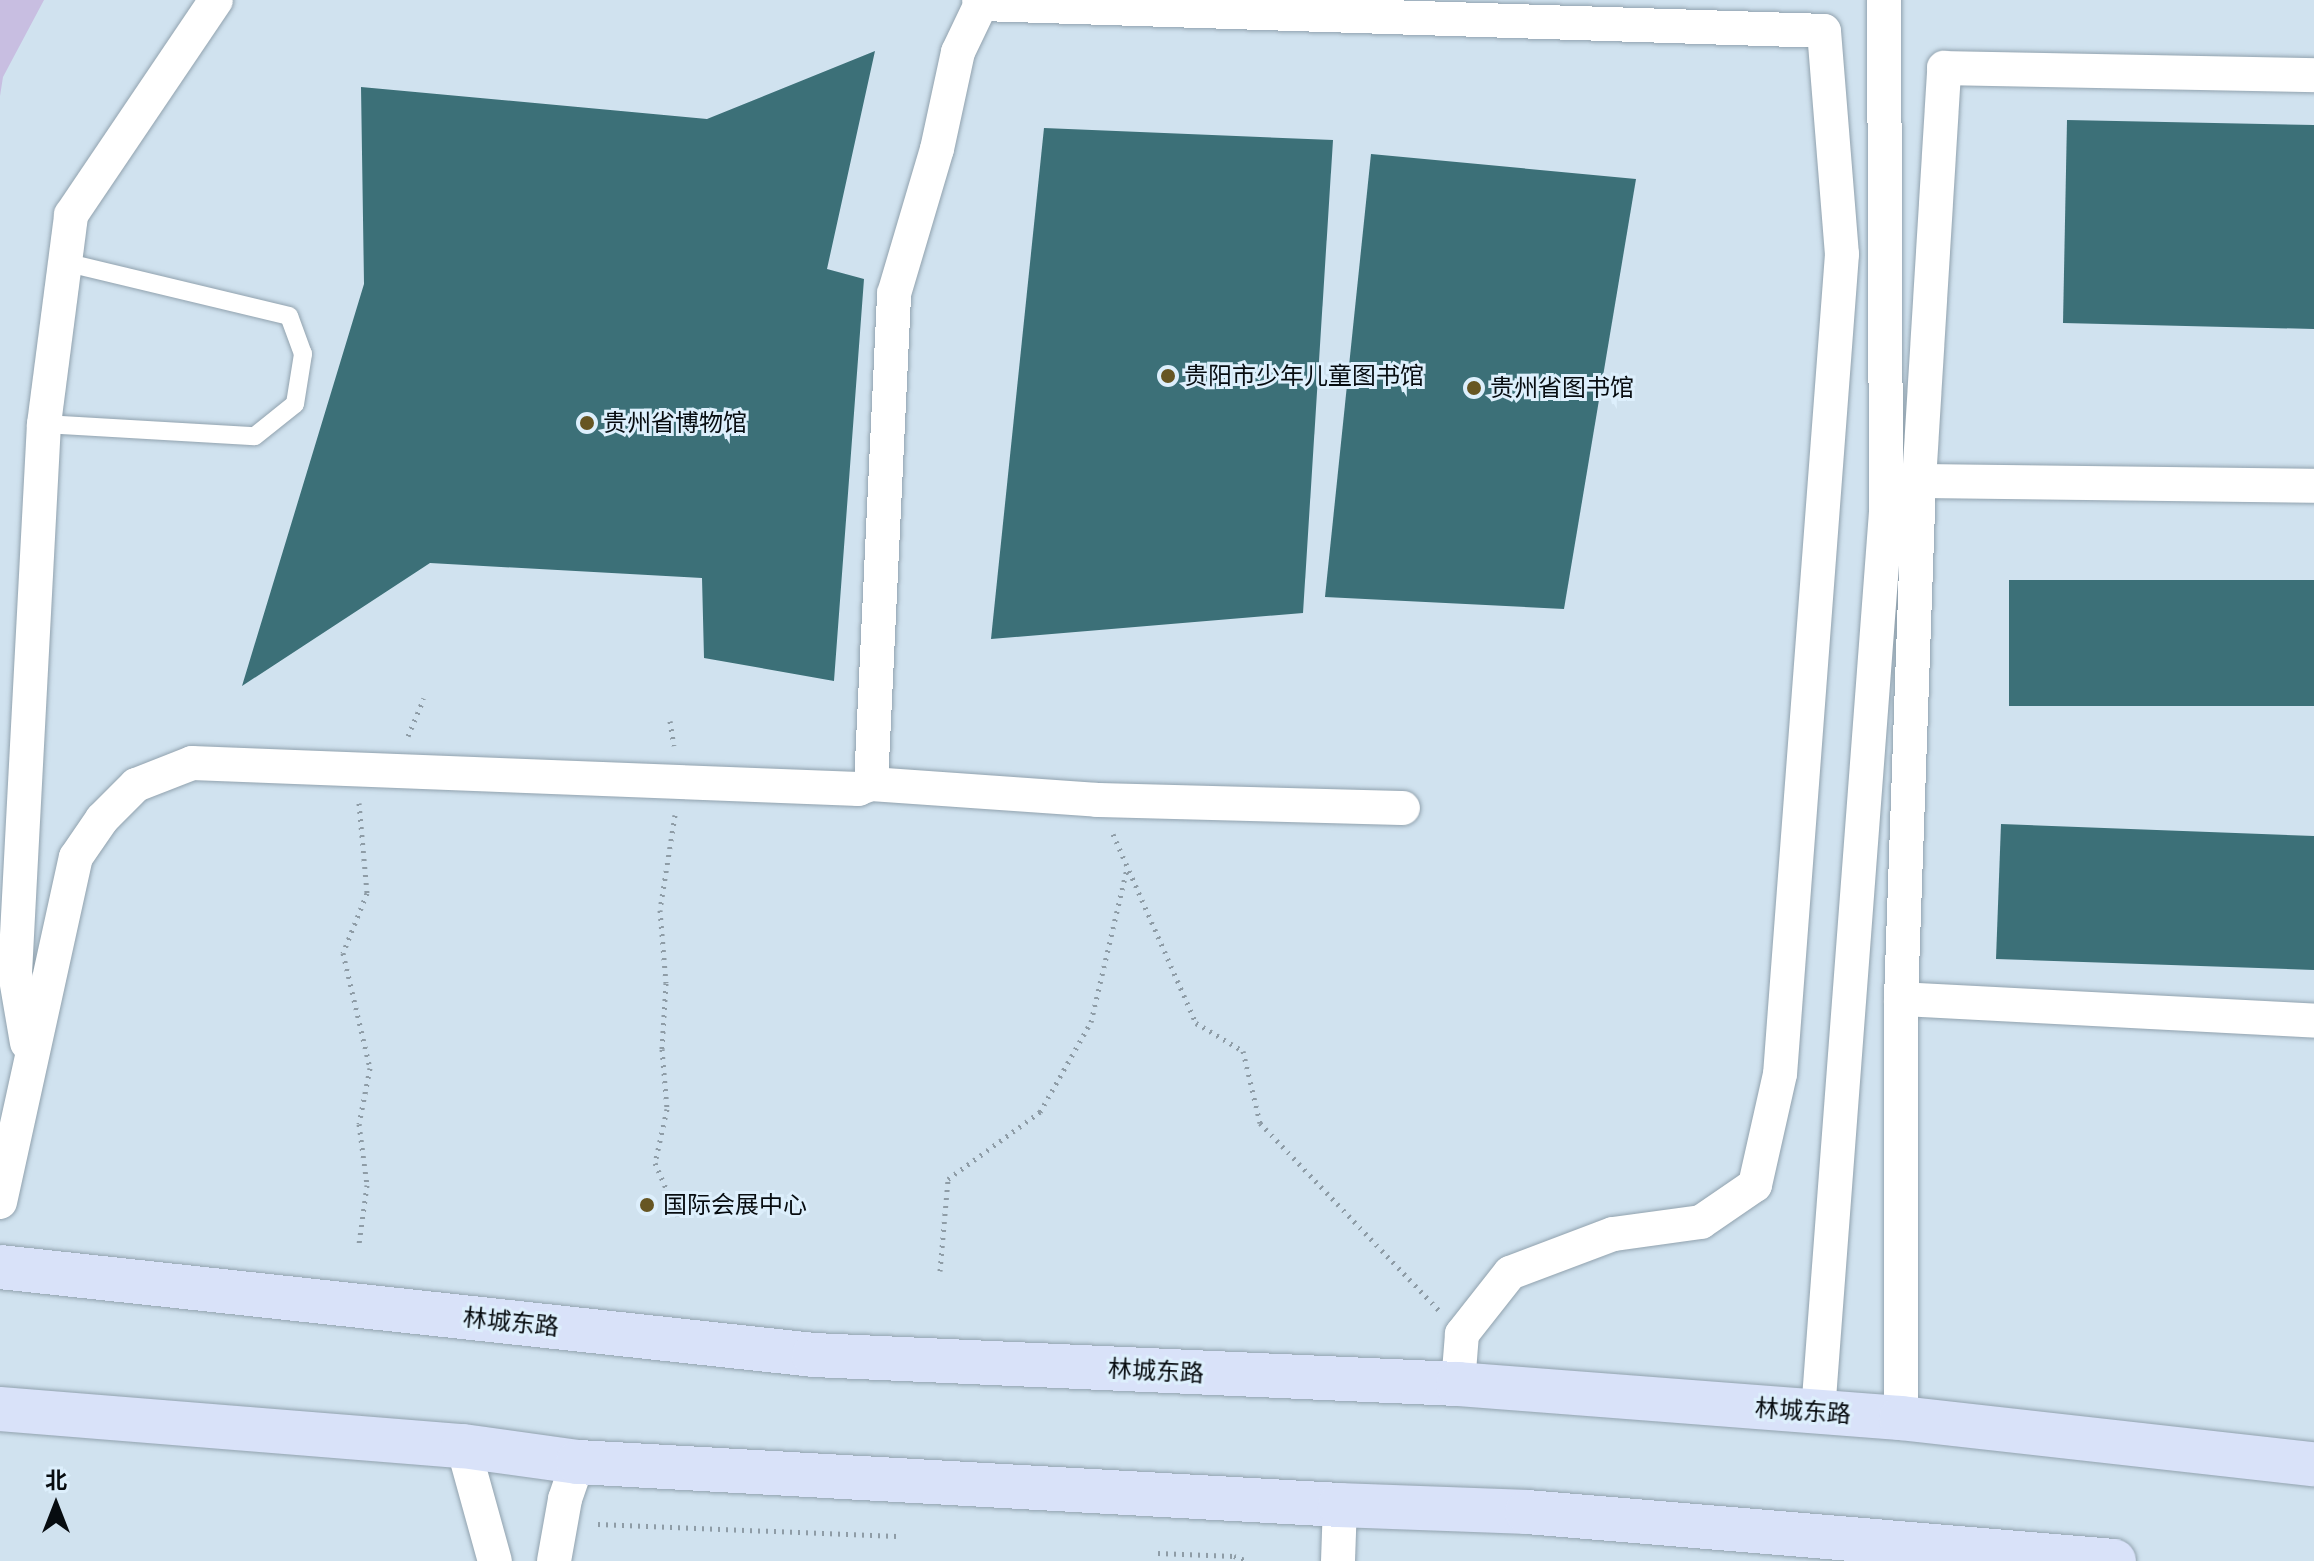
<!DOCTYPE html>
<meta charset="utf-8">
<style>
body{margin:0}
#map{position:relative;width:2314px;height:1561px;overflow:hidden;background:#d0e2ef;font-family:Helvetica,"Noto Sans SC",sans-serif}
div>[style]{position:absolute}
.green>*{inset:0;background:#c8bee1}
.building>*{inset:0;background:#3c7078}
.path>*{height:5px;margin-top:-2.5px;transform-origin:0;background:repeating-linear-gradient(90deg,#8e9ca6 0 2px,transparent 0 8px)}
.roads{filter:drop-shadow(0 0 2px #91a2ae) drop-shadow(0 0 2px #91a2ae)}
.lane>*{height:18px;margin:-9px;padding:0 9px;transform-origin:9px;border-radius:9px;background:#fff}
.street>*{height:34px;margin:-17px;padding:0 17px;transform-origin:17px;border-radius:17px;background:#fff}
.primary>*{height:44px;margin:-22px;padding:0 22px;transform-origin:22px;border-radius:22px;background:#d9e2f9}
.dots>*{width:22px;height:22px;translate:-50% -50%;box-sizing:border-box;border:4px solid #ddeffc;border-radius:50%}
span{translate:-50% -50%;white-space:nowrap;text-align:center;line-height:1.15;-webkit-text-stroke:6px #ddeffc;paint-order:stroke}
.poi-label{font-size:24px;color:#070c10}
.left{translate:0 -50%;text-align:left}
.street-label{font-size:24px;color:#070c10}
.north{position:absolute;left:16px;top:1465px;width:80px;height:80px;-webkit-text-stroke:6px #ddeffc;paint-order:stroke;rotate:0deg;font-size:22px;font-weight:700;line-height:32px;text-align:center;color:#070c10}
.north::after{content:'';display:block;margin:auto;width:28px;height:36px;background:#070c10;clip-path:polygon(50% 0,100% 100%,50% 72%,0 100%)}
</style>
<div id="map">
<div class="green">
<i style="clip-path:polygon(0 0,44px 0,3px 77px,0 96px)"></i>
</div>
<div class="building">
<i style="clip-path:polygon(875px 51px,827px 269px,864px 279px,834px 681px,704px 658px,702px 578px,430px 563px,242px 686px,364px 284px,361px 87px,707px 119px)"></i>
<i style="clip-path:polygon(2067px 120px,2314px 125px,2314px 329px,2063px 323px)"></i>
<i style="clip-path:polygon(1044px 128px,1333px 140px,1303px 613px,991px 639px)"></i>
<i style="clip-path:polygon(1371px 154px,1636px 179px,1564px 609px,1325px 597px)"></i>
<i style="clip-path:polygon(2009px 580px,2314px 580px,2314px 706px,2009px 706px)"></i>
<i style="clip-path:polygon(2001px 824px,2314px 836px,2314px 970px,1996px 959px)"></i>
</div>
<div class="path">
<i style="left:670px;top:721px;width:25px;rotate:81deg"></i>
<i style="left:408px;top:736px;width:41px;rotate:-67.2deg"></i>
<i style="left:359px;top:803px;width:90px;rotate:84.9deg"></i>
<i style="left:367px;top:893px;width:65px;rotate:111.8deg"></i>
<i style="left:343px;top:953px;width:118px;rotate:76.8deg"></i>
<i style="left:370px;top:1068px;width:57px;rotate:101.1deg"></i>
<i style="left:359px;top:1124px;width:62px;rotate:82.5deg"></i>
<i style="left:367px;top:1185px;width:60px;rotate:97.7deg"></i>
<i style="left:675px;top:815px;width:96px;rotate:99deg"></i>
<i style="left:660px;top:910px;width:73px;rotate:85.3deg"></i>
<i style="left:666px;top:983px;width:66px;rotate:93.5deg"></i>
<i style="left:662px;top:1049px;width:60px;rotate:85.2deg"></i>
<i style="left:667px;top:1109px;width:55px;rotate:102.5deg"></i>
<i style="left:655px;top:1163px;width:60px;rotate:66.4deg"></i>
<i style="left:1113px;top:834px;width:206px;rotate:66.3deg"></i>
<i style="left:1196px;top:1023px;width:55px;rotate:30.8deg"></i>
<i style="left:1243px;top:1051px;width:74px;rotate:76.7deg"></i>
<i style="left:1260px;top:1123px;width:259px;rotate:46.3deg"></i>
<i style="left:940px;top:1271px;width:92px;rotate:-85deg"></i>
<i style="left:948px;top:1179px;width:114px;rotate:-36.1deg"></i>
<i style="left:1040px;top:1112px;width:103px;rotate:-60.5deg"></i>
<i style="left:1091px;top:1022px;width:158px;rotate:-76.8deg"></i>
<i style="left:598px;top:1524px;width:299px;rotate:2.3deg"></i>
<i style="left:1158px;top:1553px;width:76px;rotate:2.3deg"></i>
<i style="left:1234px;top:1556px;width:15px;rotate:20deg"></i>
</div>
<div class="roads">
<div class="lane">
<i style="left:44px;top:424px;width:211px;rotate:3.3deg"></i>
<i style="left:255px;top:436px;width:51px;rotate:-38.7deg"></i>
<i style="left:295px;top:404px;width:51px;rotate:-80.9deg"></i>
<i style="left:303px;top:354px;width:40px;rotate:-110.2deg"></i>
<i style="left:289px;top:316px;width:231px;rotate:-166.5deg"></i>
</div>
<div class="street">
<i style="left:981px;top:4px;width:843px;rotate:1.83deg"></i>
<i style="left:1824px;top:31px;width:224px;rotate:85.4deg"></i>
<i style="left:1842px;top:254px;width:822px;rotate:94.32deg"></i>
<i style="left:1780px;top:1074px;width:114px;rotate:102.7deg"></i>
<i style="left:1755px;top:1185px;width:65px;rotate:145.6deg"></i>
<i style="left:1701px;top:1222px;width:89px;rotate:172.2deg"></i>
<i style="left:1613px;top:1234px;width:110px;rotate:159.3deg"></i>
<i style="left:1510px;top:1273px;width:78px;rotate:128.2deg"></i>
<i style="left:1462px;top:1334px;width:50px;rotate:94.6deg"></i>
<i style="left:1919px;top:481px;width:395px;rotate:0.7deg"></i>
<i style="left:871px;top:784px;width:491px;rotate:-87.3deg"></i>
<i style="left:894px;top:294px;width:151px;rotate:-73.5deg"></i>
<i style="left:937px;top:149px;width:99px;rotate:-77.8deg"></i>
<i style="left:958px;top:52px;width:53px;rotate:-64.4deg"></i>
<i style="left:981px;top:4px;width:4px;rotate:-117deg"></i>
<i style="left:1901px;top:999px;width:414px;rotate:3deg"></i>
<i style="left:27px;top:1043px;width:71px;rotate:-99.7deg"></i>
<i style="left:15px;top:973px;width:550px;rotate:-86.98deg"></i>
<i style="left:44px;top:424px;width:211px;rotate:-82.6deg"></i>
<i style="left:71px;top:215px;width:259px;rotate:-56deg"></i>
<i style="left:0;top:1202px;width:353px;rotate:-77.6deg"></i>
<i style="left:76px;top:857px;width:46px;rotate:-55.6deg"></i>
<i style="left:102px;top:819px;width:48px;rotate:-45deg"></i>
<i style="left:136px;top:785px;width:60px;rotate:-21.4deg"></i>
<i style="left:192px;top:763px;width:667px;rotate:2.24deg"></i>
<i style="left:858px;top:789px;width:14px;rotate:-21deg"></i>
<i style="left:871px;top:784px;width:227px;rotate:4deg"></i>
<i style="left:1097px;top:800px;width:306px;rotate:1.5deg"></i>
<i style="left:1818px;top:1412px;width:904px;rotate:-85.68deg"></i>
<i style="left:1886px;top:511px;width:511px;rotate:-90.22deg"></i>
<i style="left:1901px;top:1418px;width:419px;rotate:-90deg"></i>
<i style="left:1901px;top:999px;width:518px;rotate:-88.01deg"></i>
<i style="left:1919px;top:481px;width:414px;rotate:-86.5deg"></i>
<i style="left:1944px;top:68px;width:370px;rotate:1.1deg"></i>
<i style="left:463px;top:1446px;width:119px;rotate:74.5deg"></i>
<i style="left:554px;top:1561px;width:63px;rotate:-79.9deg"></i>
<i style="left:565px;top:1499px;width:39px;rotate:-71deg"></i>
<i style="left:1338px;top:1561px;width:56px;rotate:-88deg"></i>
</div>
<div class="primary">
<i style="left:0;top:1267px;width:819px;rotate:6.17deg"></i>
<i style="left:814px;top:1355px;width:645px;rotate:2.58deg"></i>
<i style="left:1458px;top:1384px;width:444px;rotate:4.4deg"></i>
<i style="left:1901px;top:1418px;width:416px;rotate:6.4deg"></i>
<i style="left:0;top:1409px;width:464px;rotate:4.6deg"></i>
<i style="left:463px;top:1446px;width:116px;rotate:7.9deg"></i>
<i style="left:578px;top:1462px;width:763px;rotate:3.23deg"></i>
<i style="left:1340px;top:1505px;width:187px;rotate:2.1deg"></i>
<i style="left:1527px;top:1512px;width:589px;rotate:4.77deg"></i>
</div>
</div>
<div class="dots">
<i style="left:1168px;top:376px;background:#675623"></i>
<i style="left:1474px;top:388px;background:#675623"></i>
<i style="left:587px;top:423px;background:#675623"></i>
<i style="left:647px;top:1205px;background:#675623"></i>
</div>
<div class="poi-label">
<span class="left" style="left:1184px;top:376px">贵阳市少年儿童图书馆</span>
<span class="left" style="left:1490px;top:388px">贵州省图书馆</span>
<span class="left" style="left:603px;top:423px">贵州省博物馆</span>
<span class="left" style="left:663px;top:1205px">国际会展中心</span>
</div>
<div class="street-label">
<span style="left:511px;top:1322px;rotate:6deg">林城东路</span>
<span style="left:1156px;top:1371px;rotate:3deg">林城东路</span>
<span style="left:1803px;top:1411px;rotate:4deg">林城东路</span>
</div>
<div class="north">北</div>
</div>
